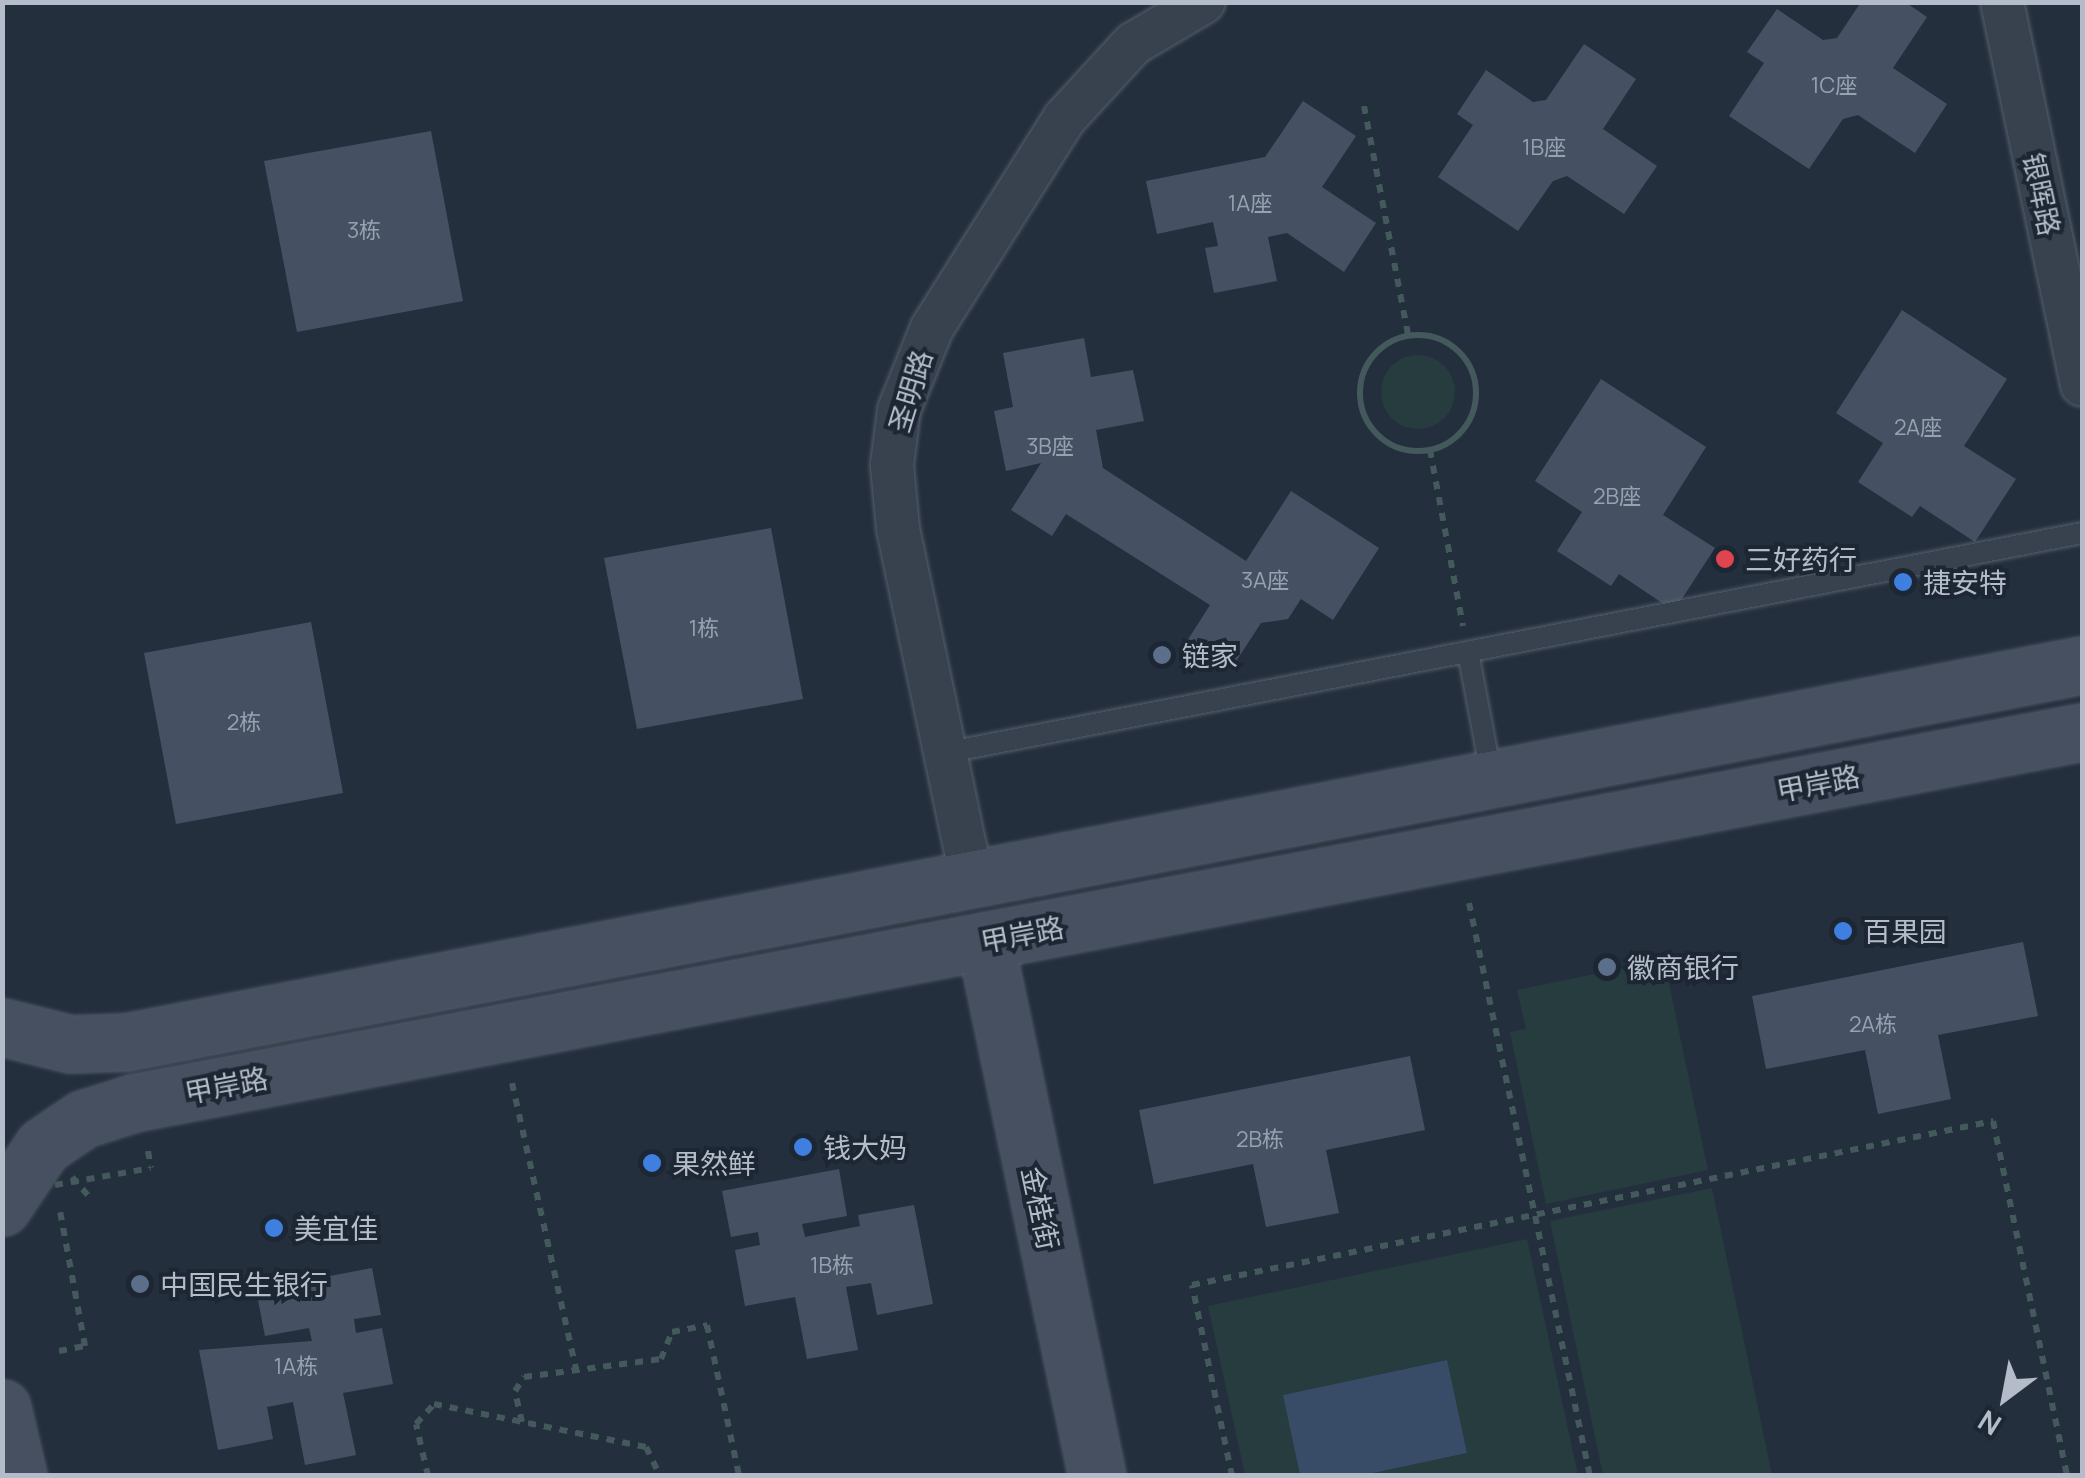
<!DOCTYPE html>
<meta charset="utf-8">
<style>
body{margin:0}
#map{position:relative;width:2085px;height:1478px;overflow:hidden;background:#242f3e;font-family:Manrope,"Noto Sans SC",sans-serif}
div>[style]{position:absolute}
.green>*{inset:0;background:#263c3f}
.round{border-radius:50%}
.water>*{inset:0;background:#394c67}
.building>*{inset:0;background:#455162}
.path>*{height:6px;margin-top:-3px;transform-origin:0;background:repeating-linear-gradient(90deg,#44595c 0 8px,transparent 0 16px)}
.path>.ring{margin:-3px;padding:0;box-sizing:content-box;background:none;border:6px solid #44595c;border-radius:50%}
.roads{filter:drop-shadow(0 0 2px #565f6c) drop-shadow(0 0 2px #565f6c)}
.lane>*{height:20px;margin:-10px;padding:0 10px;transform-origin:10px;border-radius:10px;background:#38414e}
.street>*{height:42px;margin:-21px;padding:0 21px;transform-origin:21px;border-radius:21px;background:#38414e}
.secondary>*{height:55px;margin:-27.5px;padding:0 27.5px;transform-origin:27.5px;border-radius:27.5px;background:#465061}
.path-bridge>*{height:6px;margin-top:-3px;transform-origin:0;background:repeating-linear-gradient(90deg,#44595c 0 8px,transparent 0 16px)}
.dots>*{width:28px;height:28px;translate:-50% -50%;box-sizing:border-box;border:5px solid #1d2633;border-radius:50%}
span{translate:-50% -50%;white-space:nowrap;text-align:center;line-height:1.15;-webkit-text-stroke:8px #1d2633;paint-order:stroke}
.number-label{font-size:22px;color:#98a1af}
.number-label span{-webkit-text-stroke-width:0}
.street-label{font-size:28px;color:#b4bcc9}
.poi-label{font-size:28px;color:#b4bcc9}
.left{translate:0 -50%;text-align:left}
.frame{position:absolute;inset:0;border:5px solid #b4bcc9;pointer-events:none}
.north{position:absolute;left:1955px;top:1348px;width:100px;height:100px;-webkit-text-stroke:8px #1d2633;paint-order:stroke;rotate:212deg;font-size:28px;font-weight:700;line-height:40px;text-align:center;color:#b4bcc9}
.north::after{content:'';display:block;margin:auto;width:35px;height:45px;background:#b4bcc9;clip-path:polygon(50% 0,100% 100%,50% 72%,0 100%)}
</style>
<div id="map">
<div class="green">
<i class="round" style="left:1381px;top:355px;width:74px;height:74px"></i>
<i style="clip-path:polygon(1664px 960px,1708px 1170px,1546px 1204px,1510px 1032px,1526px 1029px,1517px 990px)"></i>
<i style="clip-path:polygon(1712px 1188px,1772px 1475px,1603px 1475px,1550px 1221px)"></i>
<i style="clip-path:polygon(1527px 1239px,1578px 1475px,1364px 1475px,1467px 1453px,1446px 1360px,1284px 1395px,1300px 1475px,1245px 1475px,1208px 1306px)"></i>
</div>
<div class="water">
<i style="clip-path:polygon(1447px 1360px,1467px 1453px,1364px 1475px,1300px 1475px,1283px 1395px)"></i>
</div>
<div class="building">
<i style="clip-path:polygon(1861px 2px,1905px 2px,1927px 17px,1893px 68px,1947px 104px,1915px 153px,1858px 115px,1843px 119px,1809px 169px,1729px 116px,1764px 63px,1747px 52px,1777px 9px,1823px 40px,1837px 38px)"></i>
<i style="clip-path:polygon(1584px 44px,1636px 79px,1603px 129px,1657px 166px,1624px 214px,1567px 176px,1553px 181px,1518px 231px,1438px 177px,1473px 125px,1457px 114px,1486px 70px,1533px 102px,1546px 100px)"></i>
<i style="clip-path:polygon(1303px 101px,1356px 136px,1322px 187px,1376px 223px,1344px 272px,1287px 233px,1268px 237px,1277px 281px,1214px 293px,1205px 248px,1218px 246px,1213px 222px,1157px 234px,1146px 181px,1265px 157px)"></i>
<i style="clip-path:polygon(431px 131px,463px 301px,297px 332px,264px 161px)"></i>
<i style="clip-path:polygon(1902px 310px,2007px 379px,1964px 446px,2016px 479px,1975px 542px,1920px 506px,1912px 517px,1858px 482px,1883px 443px,1836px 413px)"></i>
<i style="clip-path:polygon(1084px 338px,1091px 377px,1133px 370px,1144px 421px,1096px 430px,1103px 468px,1246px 561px,1291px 491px,1379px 548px,1333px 620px,1301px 599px,1288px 619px,1261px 623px,1231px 669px,1187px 641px,1210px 605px,1066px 514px,1052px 536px,1011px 510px,1041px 463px,1006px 471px,994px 411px,1013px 407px,1003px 353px)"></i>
<i style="clip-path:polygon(1601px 379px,1706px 447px,1663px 515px,1715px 548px,1674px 611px,1619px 574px,1611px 586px,1557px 551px,1582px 512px,1535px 481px)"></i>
<i style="clip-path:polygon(771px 528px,803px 699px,637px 729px,604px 558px)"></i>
<i style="clip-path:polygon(311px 622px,343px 793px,176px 824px,144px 653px)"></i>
<i style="clip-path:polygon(2023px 942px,2038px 1016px,1938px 1035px,1951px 1099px,1878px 1114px,1865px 1050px,1766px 1069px,1752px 996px)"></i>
<i style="clip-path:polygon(1410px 1056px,1425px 1130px,1326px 1150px,1339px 1213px,1266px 1227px,1253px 1164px,1154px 1184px,1139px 1110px)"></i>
<i style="clip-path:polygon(839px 1169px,847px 1216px,802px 1224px,805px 1237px,860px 1226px,858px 1215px,914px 1205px,933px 1304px,877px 1315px,871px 1283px,846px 1287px,858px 1350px,807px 1359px,795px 1297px,745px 1306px,735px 1250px,760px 1245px,758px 1232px,731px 1237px,722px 1191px)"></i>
<i style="clip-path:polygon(372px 1268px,381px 1315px,354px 1319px,356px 1333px,382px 1328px,393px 1384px,343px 1393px,356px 1455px,305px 1465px,293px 1402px,267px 1407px,273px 1439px,218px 1450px,199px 1350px,312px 1341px,309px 1328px,265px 1336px,256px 1290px)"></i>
</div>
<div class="path">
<i style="left:1364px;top:106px;width:233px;rotate:79.1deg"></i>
<i class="ring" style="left:1360px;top:335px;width:110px;height:110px"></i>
<i style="left:1430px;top:450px;width:179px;rotate:79.4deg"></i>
<i style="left:1469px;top:903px;width:586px;rotate:78.08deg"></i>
<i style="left:512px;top:1083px;width:294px;rotate:77.4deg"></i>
<i style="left:148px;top:1151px;width:17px;rotate:80deg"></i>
<i style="left:72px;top:1177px;width:29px;rotate:49deg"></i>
<i style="left:59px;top:1351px;width:26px;rotate:-11deg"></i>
<i style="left:85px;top:1346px;width:142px;rotate:-100.5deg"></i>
<i style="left:522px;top:1422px;width:32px;rotate:-103deg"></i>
<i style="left:515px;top:1391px;width:17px;rotate:-57deg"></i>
<i style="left:524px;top:1377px;width:138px;rotate:-7.5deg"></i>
<i style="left:661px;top:1359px;width:29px;rotate:-68deg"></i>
<i style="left:672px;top:1332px;width:36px;rotate:-11deg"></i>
<i style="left:707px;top:1325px;width:154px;rotate:78deg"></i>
<i style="left:428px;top:1476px;width:53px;rotate:-103deg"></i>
<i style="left:416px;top:1424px;width:27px;rotate:-48deg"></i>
<i style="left:434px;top:1404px;width:216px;rotate:11.5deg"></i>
<i style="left:646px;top:1447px;width:32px;rotate:64deg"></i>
<i style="left:1232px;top:1476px;width:195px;rotate:-101.8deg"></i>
<i style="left:1192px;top:1285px;width:818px;rotate:-11.57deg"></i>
<i style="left:1993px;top:1121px;width:363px;rotate:78.2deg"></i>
</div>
<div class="roads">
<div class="lane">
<i style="left:1468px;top:652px;width:124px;rotate:79.3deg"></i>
<i style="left:944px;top:753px;width:1159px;rotate:-10.94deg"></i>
</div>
<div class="street">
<i style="left:2002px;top:2px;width:391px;rotate:78.2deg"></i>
<i style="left:972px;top:880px;width:359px;rotate:-101.9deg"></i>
<i style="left:898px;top:529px;width:64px;rotate:-95.4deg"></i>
<i style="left:892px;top:465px;width:55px;rotate:-82.7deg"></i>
<i style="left:899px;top:410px;width:88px;rotate:-68.1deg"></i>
<i style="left:932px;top:328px;width:247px;rotate:-57.7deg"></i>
<i style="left:1064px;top:119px;width:102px;rotate:-47.4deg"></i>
<i style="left:1133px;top:44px;width:82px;rotate:-30.6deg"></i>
</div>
<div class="secondary">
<i style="left:985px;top:941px;width:547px;rotate:78.18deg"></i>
<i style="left:2px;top:1027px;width:70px;rotate:14deg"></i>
<i style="left:70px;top:1044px;width:56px;rotate:-2deg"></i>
<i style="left:126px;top:1042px;width:1992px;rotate:-10.91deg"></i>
<i style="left:2px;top:1207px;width:73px;rotate:-56.1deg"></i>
<i style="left:43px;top:1146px;width:48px;rotate:-34deg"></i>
<i style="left:83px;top:1119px;width:52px;rotate:-17.7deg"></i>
<i style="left:133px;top:1103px;width:1984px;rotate:-10.78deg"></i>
<i style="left:2px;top:1408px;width:70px;rotate:76.8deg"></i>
</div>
</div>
<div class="path-bridge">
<i style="left:55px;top:1185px;width:97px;rotate:-10deg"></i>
</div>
<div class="dots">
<i style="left:1725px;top:559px;background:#e0444e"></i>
<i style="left:1903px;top:582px;background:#3f7fe0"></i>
<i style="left:1162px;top:655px;background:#5c6f8a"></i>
<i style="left:1843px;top:931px;background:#3f7fe0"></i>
<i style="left:1607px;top:967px;background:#5c6f8a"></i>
<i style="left:803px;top:1147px;background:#3f7fe0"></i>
<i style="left:652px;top:1163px;background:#3f7fe0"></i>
<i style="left:274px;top:1228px;background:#3f7fe0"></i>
<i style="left:140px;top:1284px;background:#5c6f8a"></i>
</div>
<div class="number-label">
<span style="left:1834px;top:86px">1C座</span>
<span style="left:1544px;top:148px">1B座</span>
<span style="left:1250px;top:204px">1A座</span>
<span style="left:364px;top:231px">3栋</span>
<span style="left:1918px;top:428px">2A座</span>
<span style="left:1050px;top:447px">3B座</span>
<span style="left:1617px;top:497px">2B座</span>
<span style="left:1265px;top:581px">3A座</span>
<span style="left:704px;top:629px">1栋</span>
<span style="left:244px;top:723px">2栋</span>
<span style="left:1873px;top:1025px">2A栋</span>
<span style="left:1260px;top:1140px">2B栋</span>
<span style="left:832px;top:1266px">1B栋</span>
<span style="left:296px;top:1367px">1A栋</span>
</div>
<div class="street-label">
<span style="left:2042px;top:194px;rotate:78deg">银晖路</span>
<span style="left:910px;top:391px;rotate:-73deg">圣明路</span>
<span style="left:1818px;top:783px;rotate:-11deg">甲岸路</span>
<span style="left:1022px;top:934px;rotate:-11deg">甲岸路</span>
<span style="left:226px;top:1085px;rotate:-11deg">甲岸路</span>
<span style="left:1041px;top:1208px;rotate:78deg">金桂街</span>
</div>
<div class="poi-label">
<span class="left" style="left:1745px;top:559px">三好药行</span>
<span class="left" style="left:1923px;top:582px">捷安特</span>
<span class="left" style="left:1182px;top:655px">链家</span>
<span class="left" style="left:1863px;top:931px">百果园</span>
<span class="left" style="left:1627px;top:967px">徽商银行</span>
<span class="left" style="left:823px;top:1147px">钱大妈</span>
<span class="left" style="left:672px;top:1163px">果然鲜</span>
<span class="left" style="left:294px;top:1228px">美宜佳</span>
<span class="left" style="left:160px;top:1284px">中国民生银行</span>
</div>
<div class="frame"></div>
<div class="north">N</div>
</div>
